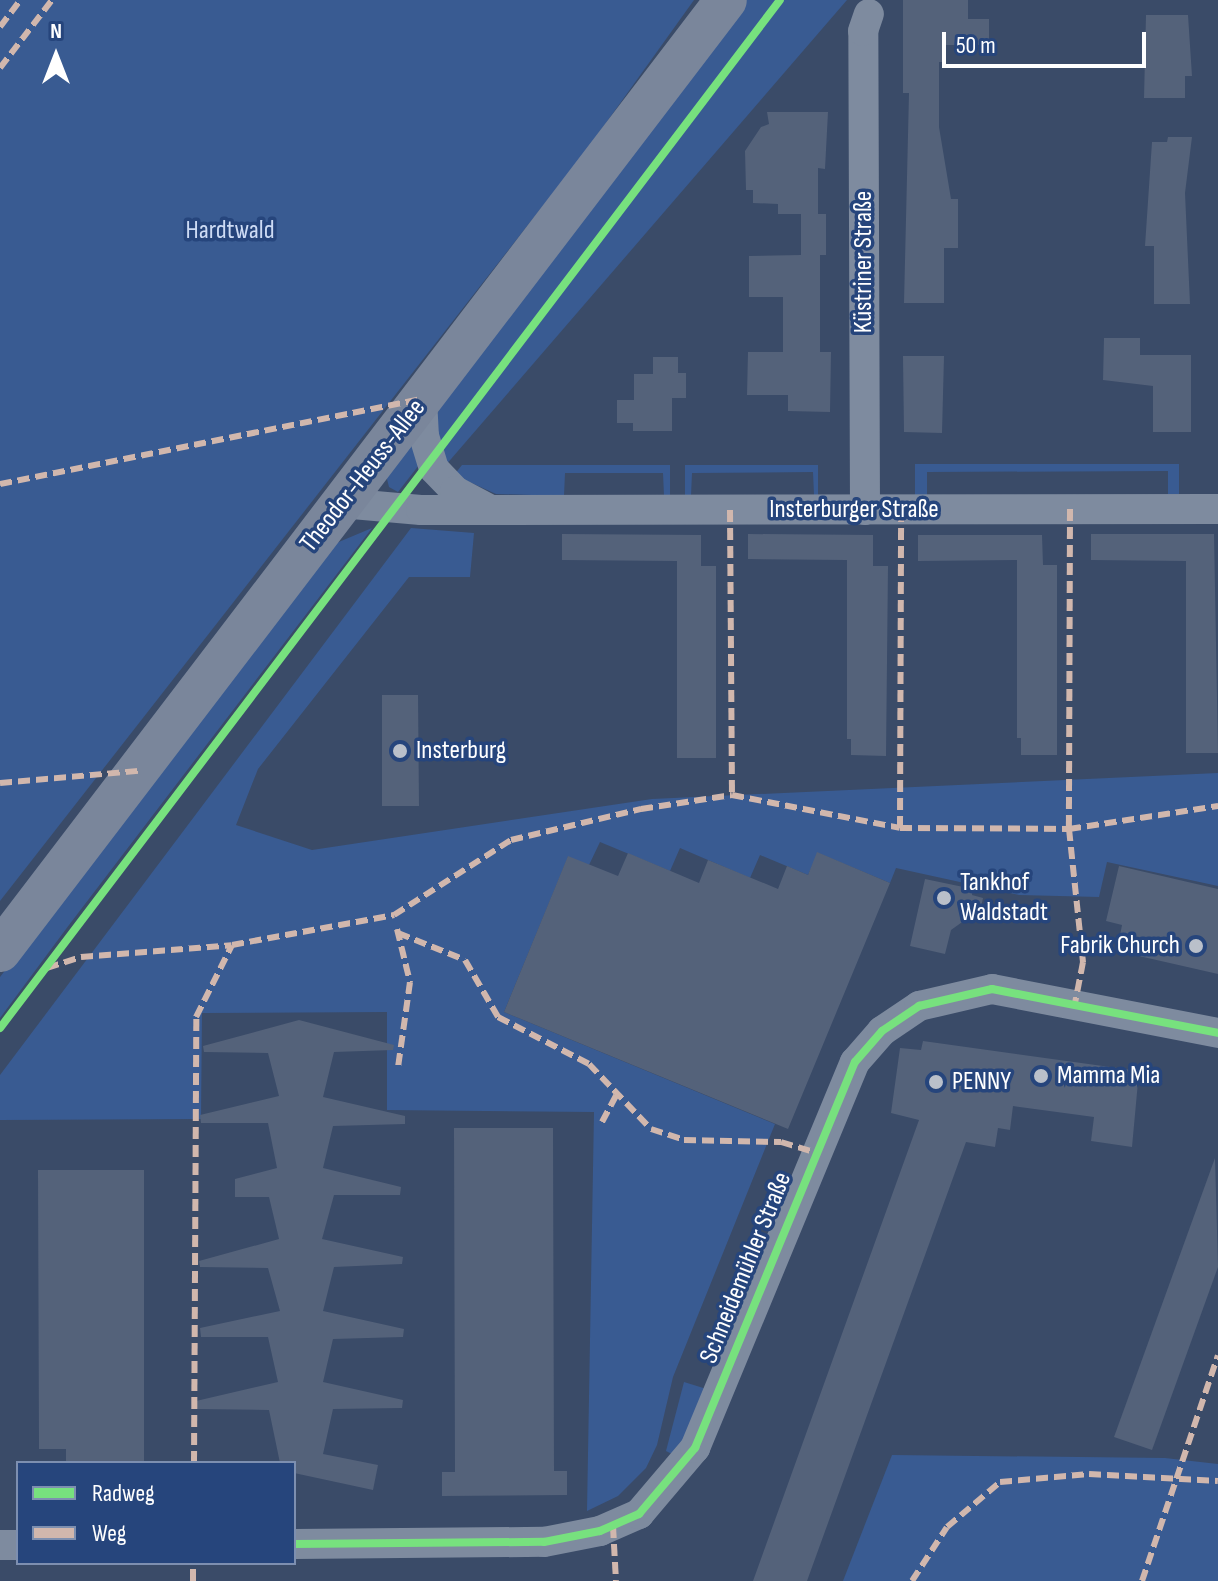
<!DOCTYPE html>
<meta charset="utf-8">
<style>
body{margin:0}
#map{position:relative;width:1218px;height:1581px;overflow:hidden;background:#3a4b68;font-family:"Sofia Sans Condensed",sans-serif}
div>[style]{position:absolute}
.green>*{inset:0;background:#395b92}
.building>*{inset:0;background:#54627a}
.street>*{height:30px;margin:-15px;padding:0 15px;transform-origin:15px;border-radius:15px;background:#7e8b9f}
.secondary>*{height:42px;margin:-21px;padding:0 21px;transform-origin:21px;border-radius:21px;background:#7a869b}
.quiet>*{height:6px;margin-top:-3px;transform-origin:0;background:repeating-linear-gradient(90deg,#d1b7ad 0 12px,transparent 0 18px)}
.cycleway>*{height:8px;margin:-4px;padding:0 4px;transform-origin:4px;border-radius:4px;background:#77e17e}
.dots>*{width:22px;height:22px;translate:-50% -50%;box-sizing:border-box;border:4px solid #26457c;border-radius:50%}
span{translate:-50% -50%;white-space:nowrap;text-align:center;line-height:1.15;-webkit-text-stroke:7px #26457c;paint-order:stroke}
.park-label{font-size:26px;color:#cddbf4}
.street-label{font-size:26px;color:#fff}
.poi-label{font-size:26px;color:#fff}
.left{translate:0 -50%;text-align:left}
.right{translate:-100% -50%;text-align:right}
.legend{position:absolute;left:16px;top:1461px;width:280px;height:104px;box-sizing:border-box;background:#26457c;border:2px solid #7d8fb0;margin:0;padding:10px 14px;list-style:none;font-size:24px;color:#fff}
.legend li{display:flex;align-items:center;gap:16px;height:40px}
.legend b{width:40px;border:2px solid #7d8fb0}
.north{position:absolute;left:16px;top:16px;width:80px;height:80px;-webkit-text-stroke:6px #26457c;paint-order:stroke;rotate:0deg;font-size:22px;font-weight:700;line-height:32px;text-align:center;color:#fff}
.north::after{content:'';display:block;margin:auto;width:28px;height:36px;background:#fff;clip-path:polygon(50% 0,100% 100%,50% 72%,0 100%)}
.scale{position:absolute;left:942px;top:32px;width:204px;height:36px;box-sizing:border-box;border:4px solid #fff;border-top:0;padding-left:10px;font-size:24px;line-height:28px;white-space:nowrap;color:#fff;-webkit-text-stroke:6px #26457c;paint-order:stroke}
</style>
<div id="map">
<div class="green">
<i style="clip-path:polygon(0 0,694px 0,588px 148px,0 901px)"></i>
<i style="clip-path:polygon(745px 0,847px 0,445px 466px,433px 427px,442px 400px)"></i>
<i style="clip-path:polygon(411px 440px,419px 465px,398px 492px,389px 487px,386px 475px)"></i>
<i style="clip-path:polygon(915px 464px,1179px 464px,1179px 494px,1168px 494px,1168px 471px,927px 472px,927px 495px,915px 495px)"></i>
<i style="clip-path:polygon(462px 465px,670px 465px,670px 496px,664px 496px,663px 473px,565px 473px,564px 496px,496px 494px,454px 475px)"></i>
<i style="clip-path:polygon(685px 465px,818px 465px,818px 495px,814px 495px,813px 472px,692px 473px,691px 496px,685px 496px)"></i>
<i style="clip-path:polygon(372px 528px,69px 925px,0 1018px,0 977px,334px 544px)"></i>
<i style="clip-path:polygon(411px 528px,474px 533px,470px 577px,409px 577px,258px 769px,236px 825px,312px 850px,652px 799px,1218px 773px,1218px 886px,1107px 862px,1099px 897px,1019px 895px,896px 868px,890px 883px,818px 853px,808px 875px,760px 855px,750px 878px,680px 848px,670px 871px,600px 842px,589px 865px,568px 857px,504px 1012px,775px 1124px,673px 1377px,657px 1445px,646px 1468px,618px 1496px,587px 1511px,594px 1112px,387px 1110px,387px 1012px,202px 1013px,201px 1119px,0 1120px,0 1075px)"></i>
<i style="clip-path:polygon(684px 1382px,713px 1391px,674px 1455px,666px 1451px)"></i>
<i style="clip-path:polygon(892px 1455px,1165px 1458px,1218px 1464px,1218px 1581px,843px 1581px)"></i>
</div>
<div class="building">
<i style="clip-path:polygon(903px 0,968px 0,968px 19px,989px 19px,989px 45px,944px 45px,944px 62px,939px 62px,939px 127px,951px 199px,958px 199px,958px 248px,944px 248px,944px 303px,904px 303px,909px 93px,903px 93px)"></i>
<i style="clip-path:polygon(1146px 15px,1188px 15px,1192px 76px,1185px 76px,1185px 98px,1144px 98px)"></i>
<i style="clip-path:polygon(767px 112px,828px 112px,825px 169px,818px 168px,818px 214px,826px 214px,826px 255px,820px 255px,820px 352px,831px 352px,830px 412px,788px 411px,788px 395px,747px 395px,748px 352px,783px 352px,783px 297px,749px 297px,749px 256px,801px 255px,801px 214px,778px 214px,778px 204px,753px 203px,753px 190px,746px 190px,745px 151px,761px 127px,769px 124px)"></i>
<i style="clip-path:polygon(1168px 137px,1192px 137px,1185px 193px,1190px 304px,1154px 304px,1154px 246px,1145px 246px,1152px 142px,1167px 142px)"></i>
<i style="clip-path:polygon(1104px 338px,1140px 338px,1140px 355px,1191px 355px,1191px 432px,1153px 432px,1153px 386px,1103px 380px)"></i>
<i style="clip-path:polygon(903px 356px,944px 356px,942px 433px,904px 432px)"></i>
<i style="clip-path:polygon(653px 357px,678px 357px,678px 373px,686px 373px,686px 398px,672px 398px,672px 431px,633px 431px,633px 423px,617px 423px,617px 400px,634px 400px,634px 374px,653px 374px)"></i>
<i style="clip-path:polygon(562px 534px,701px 535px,701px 566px,716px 566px,716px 758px,677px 758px,677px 561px,562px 560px)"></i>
<i style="clip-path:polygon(748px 534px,873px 535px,873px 566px,888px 566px,886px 756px,851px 755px,851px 739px,847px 739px,847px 560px,748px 559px)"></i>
<i style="clip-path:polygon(1091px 534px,1214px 534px,1218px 753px,1186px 753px,1186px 561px,1091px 560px)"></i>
<i style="clip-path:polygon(918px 535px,1042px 535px,1043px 565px,1057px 565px,1057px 755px,1021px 755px,1021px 738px,1017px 738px,1017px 560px,918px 561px)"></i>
<i style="clip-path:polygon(382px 695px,418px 695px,419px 806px,382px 806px)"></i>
<i style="clip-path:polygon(817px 852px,890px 883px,788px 1129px,504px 1012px,568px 856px,618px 876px,628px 853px,699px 883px,708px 860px,778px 889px,787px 866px,808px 875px)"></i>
<i style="clip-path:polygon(1119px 866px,1218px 889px,1218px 974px,1117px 951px,1122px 925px,1106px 921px)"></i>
<i style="clip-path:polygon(925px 879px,973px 889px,972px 895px,983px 898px,978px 922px,965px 920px,951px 930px,945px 954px,910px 946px)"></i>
<i style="clip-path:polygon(299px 1020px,394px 1045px,393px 1050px,334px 1052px,323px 1097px,405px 1116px,405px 1124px,333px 1126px,323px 1168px,401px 1187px,400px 1195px,334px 1195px,322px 1239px,403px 1257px,402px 1264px,334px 1267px,323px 1311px,404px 1329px,403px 1337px,333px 1339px,323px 1382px,403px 1400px,402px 1408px,333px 1409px,323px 1454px,378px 1465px,373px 1490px,294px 1473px,294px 1463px,280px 1463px,269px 1410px,197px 1409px,196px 1401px,278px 1382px,268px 1337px,201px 1337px,200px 1328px,280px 1311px,268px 1268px,200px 1267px,199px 1261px,279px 1239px,269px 1197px,235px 1197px,235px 1179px,277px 1168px,268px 1123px,201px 1123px,200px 1115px,279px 1096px,268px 1053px,204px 1052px,203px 1046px)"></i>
<i style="clip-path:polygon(923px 1041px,1139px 1071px,1132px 1147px,1091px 1141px,1094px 1117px,1013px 1106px,1010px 1130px,998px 1128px,995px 1147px,966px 1142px,807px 1581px,753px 1581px,919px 1120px,891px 1113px,900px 1048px,921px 1050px)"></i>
<i style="clip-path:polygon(454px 1128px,553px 1128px,554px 1471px,567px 1471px,567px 1495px,442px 1496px,442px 1472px,455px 1472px)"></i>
<i style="clip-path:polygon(1215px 1158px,1218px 1267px,1152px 1450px,1114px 1437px)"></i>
<i style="clip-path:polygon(38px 1170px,144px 1170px,144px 1463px,66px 1463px,66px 1449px,39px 1449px)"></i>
</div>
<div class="street">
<i style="left:422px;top:399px;width:37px;rotate:87deg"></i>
<i style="left:424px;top:436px;width:34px;rotate:73deg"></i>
<i style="left:434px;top:469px;width:30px;rotate:46deg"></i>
<i style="left:455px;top:491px;width:38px;rotate:28deg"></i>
<i style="left:341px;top:503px;width:80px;rotate:5deg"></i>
<i style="left:421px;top:510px;width:797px;rotate:-0.07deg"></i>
<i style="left:865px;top:510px;width:479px;rotate:-90.2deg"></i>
<i style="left:863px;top:31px;width:18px;rotate:-71deg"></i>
<i style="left:294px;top:1544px;width:250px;rotate:-0.5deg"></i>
<i style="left:544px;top:1542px;width:57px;rotate:-11.1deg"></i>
<i style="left:600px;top:1531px;width:43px;rotate:-23.6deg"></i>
<i style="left:639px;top:1514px;width:87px;rotate:-49.7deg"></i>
<i style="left:695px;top:1448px;width:418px;rotate:-67.5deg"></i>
<i style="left:855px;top:1062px;width:41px;rotate:-48.9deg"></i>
<i style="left:882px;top:1031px;width:45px;rotate:-34deg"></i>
<i style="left:919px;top:1006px;width:75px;rotate:-13.1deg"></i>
<i style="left:992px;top:989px;width:230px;rotate:11deg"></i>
<i style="left:0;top:1545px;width:18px"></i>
</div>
<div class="secondary">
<i style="left:0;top:951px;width:1196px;rotate:-52.64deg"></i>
</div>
<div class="quiet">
<i style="left:0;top:27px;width:34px;rotate:-53deg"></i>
<i style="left:0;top:68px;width:86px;rotate:-52.6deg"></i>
<i style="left:0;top:484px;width:430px;rotate:-11.4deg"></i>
<i style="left:1070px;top:509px;width:320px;rotate:90.2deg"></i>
<i style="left:1069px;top:829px;width:134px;rotate:84deg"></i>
<i style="left:1083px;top:962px;width:42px;rotate:101deg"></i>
<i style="left:730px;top:510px;width:285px;rotate:89.6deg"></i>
<i style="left:0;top:783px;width:139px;rotate:-5deg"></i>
<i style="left:900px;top:828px;width:318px;rotate:-89.8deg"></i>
<i style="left:397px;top:929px;width:55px;rotate:76.2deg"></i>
<i style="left:410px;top:982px;width:86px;rotate:98deg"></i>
<i style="left:398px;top:933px;width:72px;rotate:21.9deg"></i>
<i style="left:465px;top:960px;width:66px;rotate:59.9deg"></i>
<i style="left:498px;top:1017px;width:102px;rotate:27.3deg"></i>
<i style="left:589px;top:1064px;width:90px;rotate:46.4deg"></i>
<i style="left:651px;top:1129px;width:35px;rotate:18deg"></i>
<i style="left:684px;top:1140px;width:97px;rotate:1.2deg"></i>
<i style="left:781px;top:1142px;width:34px;rotate:17deg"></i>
<i style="left:47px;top:968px;width:36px;rotate:-18deg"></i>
<i style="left:81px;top:957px;width:151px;rotate:-4.5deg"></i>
<i style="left:232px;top:945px;width:165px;rotate:-10.5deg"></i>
<i style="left:394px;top:915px;width:139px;rotate:-32.7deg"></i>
<i style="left:511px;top:840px;width:134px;rotate:-13.4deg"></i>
<i style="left:641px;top:809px;width:92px;rotate:-8.7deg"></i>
<i style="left:732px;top:795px;width:171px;rotate:11.1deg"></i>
<i style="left:900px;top:828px;width:169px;rotate:0.3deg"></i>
<i style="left:1069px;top:829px;width:151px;rotate:-8.8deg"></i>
<i style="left:602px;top:1122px;width:34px;rotate:-62deg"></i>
<i style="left:194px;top:1463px;width:446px;rotate:-89.7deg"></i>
<i style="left:196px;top:1017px;width:80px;rotate:-63.4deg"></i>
<i style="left:613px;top:1526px;width:55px;rotate:86.9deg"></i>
<i style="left:193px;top:1581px;width:18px;rotate:-90deg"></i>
<i style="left:912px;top:1581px;width:64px;rotate:-57.1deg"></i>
<i style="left:947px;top:1527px;width:70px;rotate:-40.3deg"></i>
<i style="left:1000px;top:1482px;width:89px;rotate:-5.1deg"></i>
<i style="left:1089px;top:1474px;width:129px;rotate:3.1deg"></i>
<i style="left:1142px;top:1581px;width:238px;rotate:-71.4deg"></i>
</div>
<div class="cycleway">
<i style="left:0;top:1028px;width:1290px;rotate:-52.81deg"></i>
<i style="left:294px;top:1544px;width:250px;rotate:-0.5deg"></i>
<i style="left:544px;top:1542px;width:57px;rotate:-11.1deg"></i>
<i style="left:600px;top:1531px;width:43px;rotate:-23.6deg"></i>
<i style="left:639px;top:1514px;width:87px;rotate:-49.7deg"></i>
<i style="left:695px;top:1448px;width:418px;rotate:-67.5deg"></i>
<i style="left:855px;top:1062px;width:41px;rotate:-48.9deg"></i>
<i style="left:882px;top:1031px;width:45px;rotate:-34deg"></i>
<i style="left:919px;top:1006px;width:75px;rotate:-13.1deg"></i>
<i style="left:992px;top:989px;width:230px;rotate:11deg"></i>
</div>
<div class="dots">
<i style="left:400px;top:751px;background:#bac0ca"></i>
<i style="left:944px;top:898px;background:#bac0ca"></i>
<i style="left:1196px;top:946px;background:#bac0ca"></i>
<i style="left:1041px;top:1076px;background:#bac0ca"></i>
<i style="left:936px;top:1082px;background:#bac0ca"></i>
</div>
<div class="park-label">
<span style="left:230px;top:231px">Hardtwald</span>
</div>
<div class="street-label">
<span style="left:864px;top:262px;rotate:-90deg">Küstriner Straße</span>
<span style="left:363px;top:476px;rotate:-52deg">Theodor-Heuss-Allee</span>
<span style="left:854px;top:510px">Insterburger Straße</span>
<span style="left:746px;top:1268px;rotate:-68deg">Schneidemühler Straße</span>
</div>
<div class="poi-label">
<span class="left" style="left:416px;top:751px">Insterburg</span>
<span class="left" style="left:960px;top:898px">Tankhof<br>Waldstadt</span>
<span class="right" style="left:1180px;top:946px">Fabrik Church</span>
<span class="left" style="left:1057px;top:1076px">Mamma Mia</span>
<span class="left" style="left:952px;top:1082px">PENNY</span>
</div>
<ul class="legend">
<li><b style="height:10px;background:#77e17e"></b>Radweg</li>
<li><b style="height:10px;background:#d1b7ad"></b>Weg</li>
</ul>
<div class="north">N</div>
<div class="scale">50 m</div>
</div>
